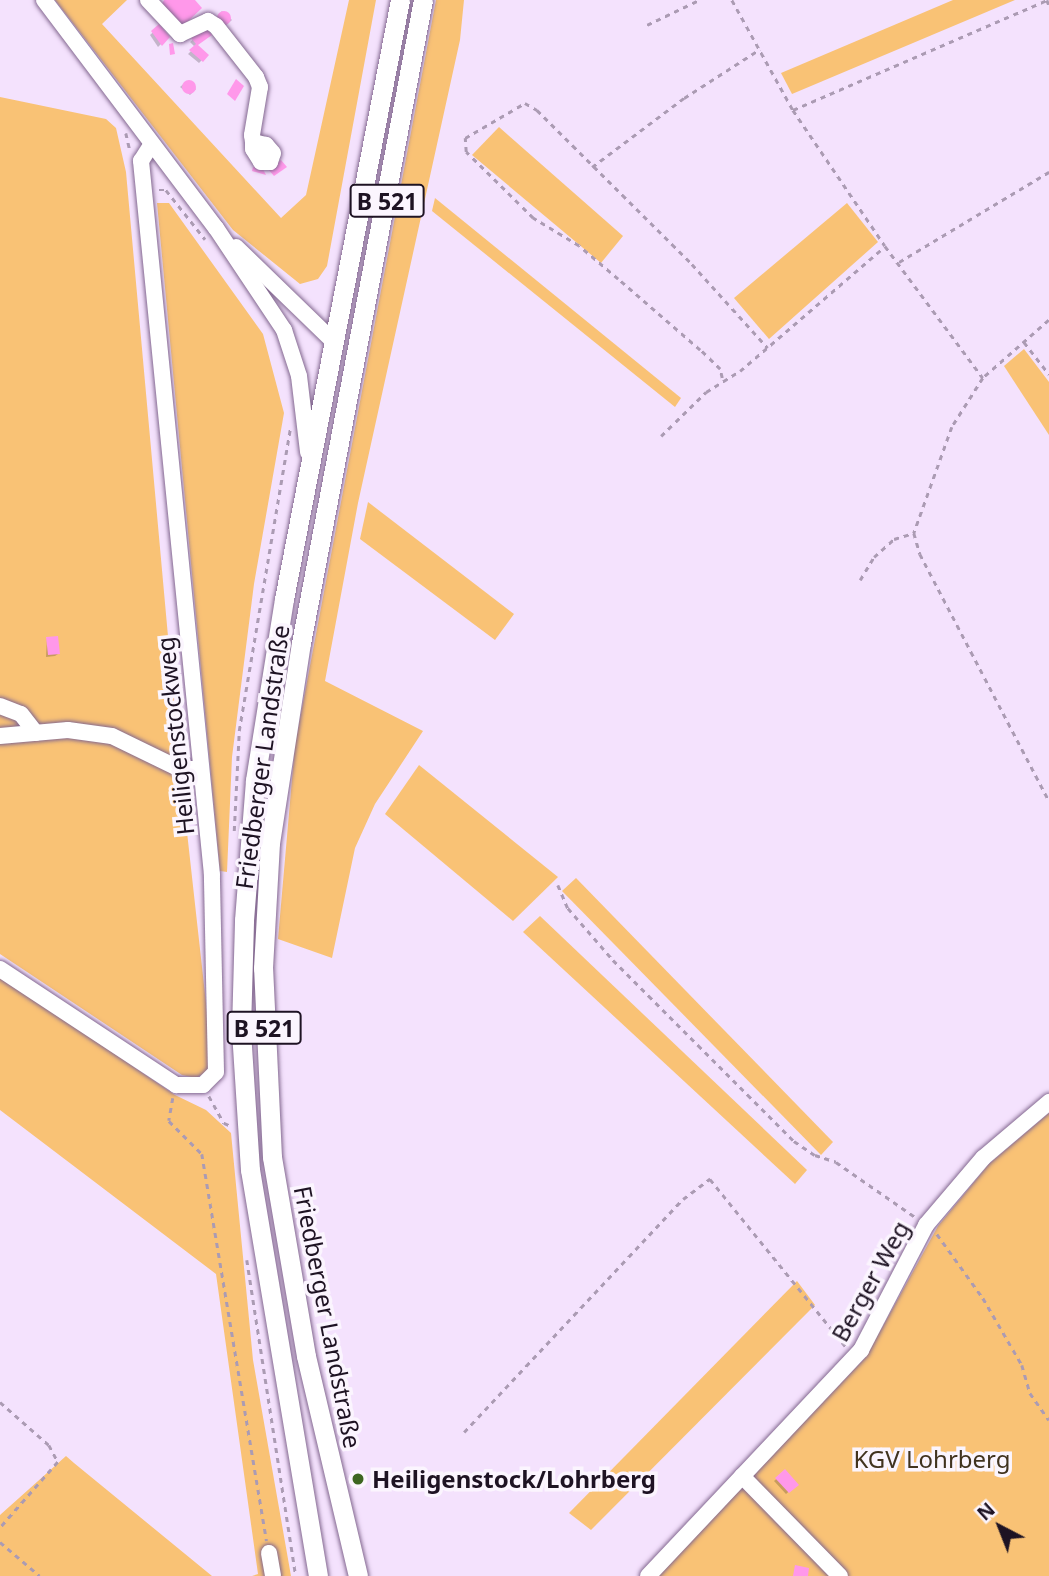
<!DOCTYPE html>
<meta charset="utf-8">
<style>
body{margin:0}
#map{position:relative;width:1049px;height:1576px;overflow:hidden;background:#f4e2fd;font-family:"Noto Sans",sans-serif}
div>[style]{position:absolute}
.green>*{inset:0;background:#f9c275}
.shadow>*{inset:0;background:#0003}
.building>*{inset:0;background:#ff98ea}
.round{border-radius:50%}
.path>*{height:2.5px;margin-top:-1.25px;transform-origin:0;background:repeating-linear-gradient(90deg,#ab9bb3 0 5px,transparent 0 10px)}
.roads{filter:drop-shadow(0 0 2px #836890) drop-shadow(0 0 2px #836890)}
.minor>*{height:16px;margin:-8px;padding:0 8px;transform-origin:8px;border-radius:8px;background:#fff}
.major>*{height:19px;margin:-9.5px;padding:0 9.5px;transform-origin:9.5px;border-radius:9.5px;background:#fff}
.dots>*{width:19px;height:19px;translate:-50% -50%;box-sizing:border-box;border:4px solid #fbf5fe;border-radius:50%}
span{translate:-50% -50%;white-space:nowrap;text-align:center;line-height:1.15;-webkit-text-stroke:7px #fbf5fe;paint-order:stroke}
.shield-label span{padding:2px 5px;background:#fbf5fe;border:2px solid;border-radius:5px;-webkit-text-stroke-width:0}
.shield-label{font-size:23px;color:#1e1323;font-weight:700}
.street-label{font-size:24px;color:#1e1323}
.park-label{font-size:24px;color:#41331f}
.poi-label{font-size:24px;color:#1e1323;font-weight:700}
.left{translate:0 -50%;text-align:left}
.north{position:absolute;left:965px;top:1492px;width:70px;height:70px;-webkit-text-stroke:5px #fbf5fe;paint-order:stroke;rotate:318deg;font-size:19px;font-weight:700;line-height:28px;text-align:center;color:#1e1323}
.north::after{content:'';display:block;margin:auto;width:24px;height:32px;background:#1e1323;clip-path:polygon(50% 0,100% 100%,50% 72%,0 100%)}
</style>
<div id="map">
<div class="green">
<i style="clip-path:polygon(55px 0,127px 0,102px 24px,281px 218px,306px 195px,349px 0,376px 0,327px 266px,318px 279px,300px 284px,233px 230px)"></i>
<i style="clip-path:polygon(436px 0,464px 0,460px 40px,358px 503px,325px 681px,423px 731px,375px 804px,355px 848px,332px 958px,278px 939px,295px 745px)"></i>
<i style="clip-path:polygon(953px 0,1015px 0,792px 94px,781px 73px)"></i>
<i style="clip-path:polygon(0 97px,106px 119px,116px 128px,126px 172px,180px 769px,212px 1057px,209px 1070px,196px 1078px,182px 1075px,0 954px)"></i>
<i style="clip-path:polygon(499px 127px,623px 236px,601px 263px,472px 155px)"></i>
<i style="clip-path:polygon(435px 198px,681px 398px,675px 407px,432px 211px)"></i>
<i style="clip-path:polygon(157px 203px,169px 203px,263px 334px,284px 413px,254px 584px,232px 757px,227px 872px,220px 871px)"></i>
<i style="clip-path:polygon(847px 203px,878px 242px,769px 339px,734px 298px)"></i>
<i style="clip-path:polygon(1024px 349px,1049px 382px,1049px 435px,1004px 366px)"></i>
<i style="clip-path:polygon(368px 502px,514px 614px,495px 640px,360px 539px)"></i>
<i style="clip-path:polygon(419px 765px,558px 877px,513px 921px,385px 814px)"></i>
<i style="clip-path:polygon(576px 878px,833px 1142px,821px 1155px,562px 891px)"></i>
<i style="clip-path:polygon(540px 916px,807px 1170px,795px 1184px,523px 932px)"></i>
<i style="clip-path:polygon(0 976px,175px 1095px,206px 1110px,231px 1133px,253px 1360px,291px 1576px,252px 1576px,258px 1574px,216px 1274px,0 1110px)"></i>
<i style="clip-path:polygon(1049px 1113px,1049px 1576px,658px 1576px,866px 1357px,938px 1226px,989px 1164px)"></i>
<i style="clip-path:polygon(797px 1281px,815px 1305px,591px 1530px,569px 1513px)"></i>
<i style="clip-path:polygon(66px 1456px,74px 1463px,212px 1576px,0 1576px,0 1515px)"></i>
</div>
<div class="shadow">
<i style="clip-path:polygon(222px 11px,232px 20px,225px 26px,216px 18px)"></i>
<i style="clip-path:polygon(159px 27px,168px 37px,158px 47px,150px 35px)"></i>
<i style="clip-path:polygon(205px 30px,196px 46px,207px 55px,199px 63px,188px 54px,195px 47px,190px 42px)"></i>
<i style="clip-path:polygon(187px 81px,196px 89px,190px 95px,180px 87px)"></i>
<i style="clip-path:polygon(47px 638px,58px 654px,55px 656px,46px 657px)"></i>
<i style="clip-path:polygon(785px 1472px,796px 1485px,786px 1494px,774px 1481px)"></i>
</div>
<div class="building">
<i style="clip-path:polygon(164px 0,195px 0,202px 8px,180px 29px,160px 8px)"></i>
<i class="round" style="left:217px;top:11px;width:14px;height:14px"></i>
<i style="clip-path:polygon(159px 24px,170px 37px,162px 46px,151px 31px)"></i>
<i style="clip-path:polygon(206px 28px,212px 35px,198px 45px,209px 55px,203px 62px,189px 50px,196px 44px,191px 38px)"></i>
<i style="clip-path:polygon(173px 43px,175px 54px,170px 55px,169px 44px)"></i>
<i style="clip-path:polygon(236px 79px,244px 86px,235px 101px,227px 94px)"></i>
<i class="round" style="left:182px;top:80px;width:14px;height:14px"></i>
<i style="clip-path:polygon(281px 160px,287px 167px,274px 176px,268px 169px)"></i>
<i style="clip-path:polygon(253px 167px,263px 169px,266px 175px,252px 171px)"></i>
<i style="clip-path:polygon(58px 636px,60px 654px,48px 655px,46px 637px)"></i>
<i style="clip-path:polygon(785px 1469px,799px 1485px,789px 1493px,775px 1478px)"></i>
<i style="clip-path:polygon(795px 1565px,809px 1568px,808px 1576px,793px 1576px)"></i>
</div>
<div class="path">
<i style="left:732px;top:0;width:126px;rotate:61deg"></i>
<i style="left:793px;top:110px;width:164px;rotate:55.9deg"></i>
<i style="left:885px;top:246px;width:164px;rotate:53.4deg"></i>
<i style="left:647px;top:25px;width:58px;rotate:-25.7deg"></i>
<i style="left:793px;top:110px;width:277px;rotate:-23.4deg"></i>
<i style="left:1047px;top:0;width:5px;rotate:68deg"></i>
<i style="left:126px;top:133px;width:17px;rotate:77deg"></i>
<i style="left:592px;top:167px;width:115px;rotate:-36.9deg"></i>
<i style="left:684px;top:98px;width:90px;rotate:-32.8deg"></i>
<i style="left:159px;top:190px;width:7px"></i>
<i style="left:166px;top:190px;width:63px;rotate:51.5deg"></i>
<i style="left:899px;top:262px;width:175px;rotate:-31deg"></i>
<i style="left:1049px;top:320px;width:88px;rotate:138.7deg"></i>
<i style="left:983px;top:378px;width:58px;rotate:122.3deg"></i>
<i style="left:952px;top:427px;width:113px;rotate:109.7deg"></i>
<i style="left:914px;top:533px;width:22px;rotate:74deg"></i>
<i style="left:920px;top:554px;width:279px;rotate:62.4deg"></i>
<i style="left:1024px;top:342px;width:41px;rotate:52deg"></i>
<i style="left:722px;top:378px;width:9px;rotate:-103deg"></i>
<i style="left:720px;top:369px;width:28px;rotate:-136deg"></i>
<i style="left:700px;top:350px;width:108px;rotate:-139.1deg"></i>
<i style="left:618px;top:279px;width:51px;rotate:-139.8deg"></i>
<i style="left:579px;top:246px;width:54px;rotate:-148.7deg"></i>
<i style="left:533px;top:218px;width:94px;rotate:-135.4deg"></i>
<i style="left:466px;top:152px;width:14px;rotate:-94deg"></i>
<i style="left:465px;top:138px;width:69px;rotate:-30.3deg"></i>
<i style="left:525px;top:103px;width:14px;rotate:30deg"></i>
<i style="left:537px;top:110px;width:218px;rotate:44.8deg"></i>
<i style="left:692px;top:264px;width:113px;rotate:47.9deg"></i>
<i style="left:661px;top:436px;width:63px;rotate:-44.4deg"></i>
<i style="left:706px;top:392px;width:40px;rotate:-32deg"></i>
<i style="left:740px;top:371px;width:190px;rotate:-40.7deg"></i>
<i style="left:860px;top:580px;width:27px;rotate:-59deg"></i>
<i style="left:874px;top:557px;width:27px;rotate:-42deg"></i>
<i style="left:894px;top:539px;width:21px;rotate:-17deg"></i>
<i style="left:234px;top:831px;width:100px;rotate:-87.1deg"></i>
<i style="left:239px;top:731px;width:306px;rotate:-80.4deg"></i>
<i style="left:558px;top:885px;width:25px;rotate:67deg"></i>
<i style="left:568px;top:908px;width:69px;rotate:49.1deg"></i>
<i style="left:613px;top:960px;width:256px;rotate:45deg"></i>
<i style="left:794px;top:1141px;width:25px;rotate:34deg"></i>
<i style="left:815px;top:1155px;width:22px;rotate:18deg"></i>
<i style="left:836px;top:1162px;width:96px;rotate:34.8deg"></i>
<i style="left:209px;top:1096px;width:31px;rotate:61deg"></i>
<i style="left:224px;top:1123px;width:8px;rotate:23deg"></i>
<i style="left:173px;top:1098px;width:23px;rotate:100deg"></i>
<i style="left:169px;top:1121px;width:47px;rotate:45deg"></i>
<i style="left:202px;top:1154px;width:392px;rotate:80.5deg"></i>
<i style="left:937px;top:1234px;width:79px;rotate:54.3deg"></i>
<i style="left:983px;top:1298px;width:78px;rotate:59.8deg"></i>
<i style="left:1022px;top:1365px;width:29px;rotate:74deg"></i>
<i style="left:1030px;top:1393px;width:33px;rotate:55deg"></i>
<i style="left:247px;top:1260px;width:320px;rotate:81.2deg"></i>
<i style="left:0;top:1402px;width:65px;rotate:41.3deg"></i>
<i style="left:49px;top:1445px;width:19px;rotate:62deg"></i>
<i style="left:58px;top:1462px;width:88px;rotate:131.3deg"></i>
<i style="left:464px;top:1432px;width:320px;rotate:-46.8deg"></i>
<i style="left:683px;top:1199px;width:34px;rotate:-37deg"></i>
<i style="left:710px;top:1179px;width:216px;rotate:51deg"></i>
<i style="left:0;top:1542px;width:52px;rotate:40.4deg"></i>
</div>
<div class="roads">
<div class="minor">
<i style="left:44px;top:0;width:286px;rotate:53deg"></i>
<i style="left:216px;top:228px;width:123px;rotate:56.3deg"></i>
<i style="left:284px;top:330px;width:48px;rotate:71.9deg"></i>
<i style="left:299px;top:376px;width:77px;rotate:83.2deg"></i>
<i style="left:148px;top:0;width:47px;rotate:46.7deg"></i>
<i style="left:180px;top:34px;width:31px;rotate:-25deg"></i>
<i style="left:208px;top:21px;width:9px;rotate:32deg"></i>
<i style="left:216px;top:26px;width:65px;rotate:51.9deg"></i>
<i style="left:256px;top:77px;width:11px;rotate:68deg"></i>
<i style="left:260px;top:87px;width:49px;rotate:99.5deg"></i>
<i style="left:252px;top:135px;width:7px;rotate:82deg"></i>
<i style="left:253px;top:142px;width:7px;rotate:90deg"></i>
<i style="left:253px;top:149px;width:15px;rotate:58deg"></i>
<i style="left:261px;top:162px;width:9px"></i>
<i style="left:270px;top:162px;width:9px;rotate:-72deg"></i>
<i style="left:273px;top:153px;width:11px;rotate:-131deg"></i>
<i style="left:266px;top:145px;width:13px;rotate:-167deg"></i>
<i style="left:236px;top:247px;width:135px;rotate:44.1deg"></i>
<i style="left:0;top:706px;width:22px;rotate:21deg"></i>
<i style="left:21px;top:714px;width:24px;rotate:52deg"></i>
<i style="left:0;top:736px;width:68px;rotate:-5deg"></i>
<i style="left:68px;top:730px;width:44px;rotate:7.8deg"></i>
<i style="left:112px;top:736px;width:76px;rotate:25.9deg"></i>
<i style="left:180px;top:769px;width:21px"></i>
<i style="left:0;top:969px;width:211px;rotate:33.4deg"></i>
<i style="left:176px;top:1085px;width:27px"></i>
<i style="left:203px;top:1085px;width:18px;rotate:-45deg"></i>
<i style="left:216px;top:1072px;width:197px;rotate:-91.2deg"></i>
<i style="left:212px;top:875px;width:718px;rotate:-95.68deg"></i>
<i style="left:141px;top:161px;width:19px;rotate:-58deg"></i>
<i style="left:742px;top:1476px;width:140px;rotate:45.6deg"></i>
<i style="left:269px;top:1553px;width:23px;rotate:80deg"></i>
<i style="left:648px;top:1576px;width:311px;rotate:-46.7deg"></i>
<i style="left:861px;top:1350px;width:141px;rotate:-62.5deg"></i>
<i style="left:926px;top:1225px;width:88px;rotate:-49.6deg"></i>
<i style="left:983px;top:1158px;width:87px;rotate:-40.3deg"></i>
</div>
<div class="major">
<i style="left:318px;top:1576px;width:412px;rotate:-99.5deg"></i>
<i style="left:250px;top:1170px;width:141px;rotate:-93.7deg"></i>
<i style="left:241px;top:1029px;width:109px;rotate:-88.4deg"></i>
<i style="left:244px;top:920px;width:140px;rotate:-85.5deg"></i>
<i style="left:255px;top:780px;width:183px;rotate:-80.9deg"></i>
<i style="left:284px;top:599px;width:610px;rotate:-79.04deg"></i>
<i style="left:358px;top:1576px;width:226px;rotate:-103.3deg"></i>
<i style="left:306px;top:1356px;width:202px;rotate:-99.7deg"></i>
<i style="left:272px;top:1157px;width:189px;rotate:-92.7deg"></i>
<i style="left:263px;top:968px;width:125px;rotate:-86.8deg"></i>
<i style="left:270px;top:843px;width:202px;rotate:-81.2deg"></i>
<i style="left:301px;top:643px;width:654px;rotate:-79.26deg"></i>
</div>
</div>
<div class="dots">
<i style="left:358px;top:1479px;background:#3d6621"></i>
</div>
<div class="shield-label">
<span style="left:387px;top:201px">B 521</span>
<span style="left:264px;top:1028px">B 521</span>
</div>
<div class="street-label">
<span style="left:175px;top:736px;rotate:-96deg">Heiligenstockweg</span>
<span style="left:262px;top:757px;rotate:-82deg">Friedberger Landstraße</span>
<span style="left:870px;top:1281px;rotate:-61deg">Berger Weg</span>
<span style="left:328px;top:1317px;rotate:79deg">Friedberger Landstraße</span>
</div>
<div class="park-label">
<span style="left:932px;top:1459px">KGV Lohrberg</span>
</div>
<div class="poi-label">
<span class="left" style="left:372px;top:1479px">Heiligenstock/Lohrberg</span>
</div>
<div class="north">N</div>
</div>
